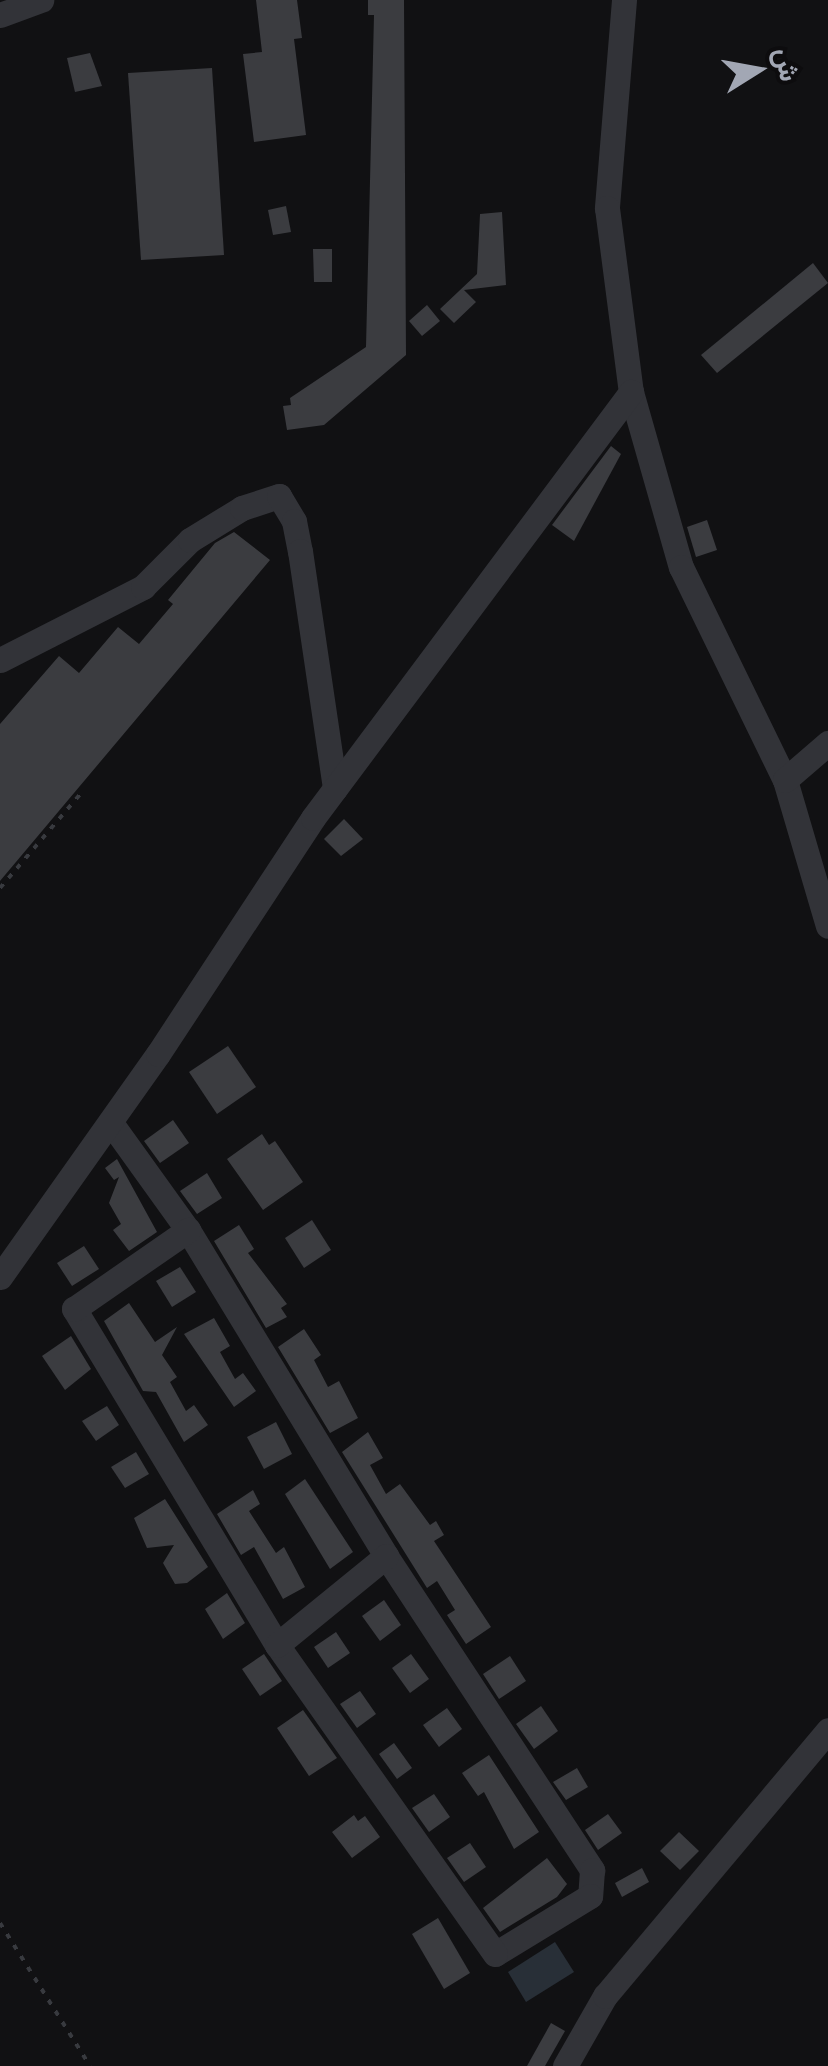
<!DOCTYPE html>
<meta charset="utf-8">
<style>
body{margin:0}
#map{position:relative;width:828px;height:2066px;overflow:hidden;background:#111113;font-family:"Titillium Web",Vazirmatn,sans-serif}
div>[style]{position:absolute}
.water>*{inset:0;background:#282f37}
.building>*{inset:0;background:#3b3c40}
.path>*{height:4px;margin-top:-2px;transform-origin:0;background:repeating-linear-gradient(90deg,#383a3f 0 5px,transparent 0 13px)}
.minor>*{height:25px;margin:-12.5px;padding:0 12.5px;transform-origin:12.5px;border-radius:12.5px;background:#323338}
span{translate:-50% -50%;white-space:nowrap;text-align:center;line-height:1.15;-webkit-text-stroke:8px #0d0c0e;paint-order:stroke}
.north{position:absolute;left:708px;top:20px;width:100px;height:100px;-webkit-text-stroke:8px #0d0c0e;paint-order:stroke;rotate:79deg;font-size:28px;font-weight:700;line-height:40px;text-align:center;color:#a2a7b4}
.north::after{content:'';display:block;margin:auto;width:35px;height:45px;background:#a2a7b4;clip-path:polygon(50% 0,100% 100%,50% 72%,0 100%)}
</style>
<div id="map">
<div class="water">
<i style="clip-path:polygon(555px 1942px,574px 1972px,526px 2002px,508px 1972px)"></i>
</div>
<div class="building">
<i style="clip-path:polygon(256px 0,297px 0,302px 38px,294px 39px,306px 135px,254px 142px,243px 54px,262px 52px)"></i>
<i style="clip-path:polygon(368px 0,404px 0,406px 355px,324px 425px,287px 430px,283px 406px,291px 405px,290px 398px,366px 347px,374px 15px,368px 15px)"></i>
<i style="clip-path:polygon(90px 53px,102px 86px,75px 92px,67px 58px)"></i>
<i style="clip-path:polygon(212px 68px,224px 255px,141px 260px,128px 73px)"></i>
<i style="clip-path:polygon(286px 206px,291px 232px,273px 235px,268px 210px)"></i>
<i style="clip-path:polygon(502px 212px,506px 285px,464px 290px,476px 302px,454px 323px,440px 309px,477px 274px,480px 214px)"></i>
<i style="clip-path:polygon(313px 249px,332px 249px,332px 282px,314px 282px)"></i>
<i style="clip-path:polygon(813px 263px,828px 283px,717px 373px,701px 355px)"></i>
<i style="clip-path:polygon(427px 305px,440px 321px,422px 336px,409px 321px)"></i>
<i style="clip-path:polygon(611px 446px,621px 454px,574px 541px,552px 525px)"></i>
<i style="clip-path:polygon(707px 520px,717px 550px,696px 557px,687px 527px)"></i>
<i style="clip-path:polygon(234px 532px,270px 560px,0 881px,0 724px,59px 656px,79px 673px,118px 627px,139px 644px,173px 604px,168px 600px,215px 543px)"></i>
<i style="clip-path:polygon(344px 819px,363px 839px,341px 856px,324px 839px)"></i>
<i style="clip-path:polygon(228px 1046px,256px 1087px,217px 1114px,189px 1072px)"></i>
<i style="clip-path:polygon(173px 1120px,189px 1143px,160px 1163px,144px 1141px)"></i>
<i style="clip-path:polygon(262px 1134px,269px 1145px,275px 1141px,303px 1182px,263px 1210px,227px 1159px)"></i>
<i style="clip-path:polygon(117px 1159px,157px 1232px,129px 1251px,113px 1230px,121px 1224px,109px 1203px,119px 1177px,114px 1180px,105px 1168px)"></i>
<i style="clip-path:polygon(207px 1173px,222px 1198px,197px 1214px,180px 1191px)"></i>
<i style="clip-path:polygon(312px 1220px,331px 1250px,304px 1268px,285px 1238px)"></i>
<i style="clip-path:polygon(239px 1225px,254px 1249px,248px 1253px,287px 1304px,281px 1308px,287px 1317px,266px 1328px,214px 1241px)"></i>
<i style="clip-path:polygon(84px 1246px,99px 1269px,72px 1286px,57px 1263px)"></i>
<i style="clip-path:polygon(180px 1267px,196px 1292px,172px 1307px,156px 1281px)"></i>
<i style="clip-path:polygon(129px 1303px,155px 1342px,177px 1327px,162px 1355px,177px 1377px,170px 1382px,186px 1411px,194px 1405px,208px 1425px,184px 1442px,156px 1392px,143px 1391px,104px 1321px)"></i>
<i style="clip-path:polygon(214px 1318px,230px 1346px,220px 1352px,235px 1379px,243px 1373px,256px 1391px,234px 1407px,184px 1334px)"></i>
<i style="clip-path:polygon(304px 1329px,321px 1355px,314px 1360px,328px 1387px,339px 1381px,358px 1418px,330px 1433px,278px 1347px)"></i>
<i style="clip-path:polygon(71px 1336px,91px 1369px,65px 1390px,42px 1356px)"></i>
<i style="clip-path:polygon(107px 1406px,119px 1425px,96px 1441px,82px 1421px)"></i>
<i style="clip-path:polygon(276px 1422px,292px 1454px,264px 1469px,247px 1437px)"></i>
<i style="clip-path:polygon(368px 1432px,383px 1458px,370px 1465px,386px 1494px,400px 1484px,430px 1525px,436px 1521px,444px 1535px,434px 1541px,491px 1627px,466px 1644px,447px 1615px,455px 1610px,437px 1581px,427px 1588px,342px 1452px)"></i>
<i style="clip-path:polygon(136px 1452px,149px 1474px,125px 1488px,111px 1467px)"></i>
<i style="clip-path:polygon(305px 1479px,353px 1552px,330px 1569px,285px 1494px)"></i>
<i style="clip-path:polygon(253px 1490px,260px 1504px,249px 1511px,276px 1553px,284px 1547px,305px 1587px,283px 1599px,254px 1547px,241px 1555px,217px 1514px)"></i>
<i style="clip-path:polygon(165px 1499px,208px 1567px,187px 1583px,175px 1584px,163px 1563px,174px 1545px,147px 1548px,134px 1518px)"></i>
<i style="clip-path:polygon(227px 1593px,245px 1623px,223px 1639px,205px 1609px)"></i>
<i style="clip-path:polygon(384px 1600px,401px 1625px,380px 1641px,362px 1616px)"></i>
<i style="clip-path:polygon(336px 1632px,350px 1653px,328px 1668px,314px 1647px)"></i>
<i style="clip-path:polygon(264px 1654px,282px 1681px,260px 1696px,242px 1669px)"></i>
<i style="clip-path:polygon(411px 1654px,429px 1679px,410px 1693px,392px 1668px)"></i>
<i style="clip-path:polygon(510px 1656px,526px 1681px,499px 1699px,483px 1674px)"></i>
<i style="clip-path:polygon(360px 1691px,376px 1714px,357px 1728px,340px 1704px)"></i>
<i style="clip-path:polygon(541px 1706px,558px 1731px,534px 1749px,516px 1724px)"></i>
<i style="clip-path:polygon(447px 1708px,462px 1729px,439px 1747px,423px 1725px)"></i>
<i style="clip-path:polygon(303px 1710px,337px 1758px,309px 1776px,277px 1728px)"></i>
<i style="clip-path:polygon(394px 1743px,412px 1768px,397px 1779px,379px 1754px)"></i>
<i style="clip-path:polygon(489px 1755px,539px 1832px,514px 1849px,484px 1792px,478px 1796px,462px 1773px)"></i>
<i style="clip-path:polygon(577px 1768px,588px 1787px,566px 1800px,553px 1782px)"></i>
<i style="clip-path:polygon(434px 1794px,450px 1817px,429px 1832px,412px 1808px)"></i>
<i style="clip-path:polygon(608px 1814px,622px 1833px,598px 1850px,585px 1830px)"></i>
<i style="clip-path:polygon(354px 1815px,358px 1821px,365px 1816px,380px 1837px,352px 1858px,332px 1832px)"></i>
<i style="clip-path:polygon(679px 1832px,699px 1851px,680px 1870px,660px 1851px)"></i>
<i style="clip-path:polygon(470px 1843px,486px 1867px,464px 1882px,447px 1858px)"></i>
<i style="clip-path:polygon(547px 1858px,567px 1884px,557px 1897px,500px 1932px,483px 1908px)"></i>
<i style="clip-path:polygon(642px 1868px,649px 1882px,622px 1897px,615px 1883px)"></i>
<i style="clip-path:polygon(438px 1918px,470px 1973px,444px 1989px,412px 1934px)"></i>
<i style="clip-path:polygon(551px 2023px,565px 2031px,545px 2066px,527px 2066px)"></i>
</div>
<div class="path">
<i style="left:0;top:888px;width:126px;rotate:-49.5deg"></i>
<i style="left:0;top:1923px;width:169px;rotate:57.8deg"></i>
</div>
<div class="minor">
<i style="left:624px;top:0;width:209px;rotate:94.7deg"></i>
<i style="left:607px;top:208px;width:186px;rotate:82.6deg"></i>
<i style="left:631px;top:392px;width:182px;rotate:74.1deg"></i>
<i style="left:681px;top:567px;width:237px;rotate:64deg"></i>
<i style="left:785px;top:780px;width:152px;rotate:73.6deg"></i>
<i style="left:0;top:15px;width:44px;rotate:-20.1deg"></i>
<i style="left:0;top:660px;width:161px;rotate:-27deg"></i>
<i style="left:143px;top:587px;width:66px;rotate:-45deg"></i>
<i style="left:190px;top:540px;width:61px;rotate:-31.6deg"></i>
<i style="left:242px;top:508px;width:39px;rotate:-18deg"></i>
<i style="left:279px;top:496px;width:29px;rotate:59deg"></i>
<i style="left:294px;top:521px;width:31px;rotate:79deg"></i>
<i style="left:300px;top:551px;width:240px;rotate:81.6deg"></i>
<i style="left:785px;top:780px;width:57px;rotate:-40.7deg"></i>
<i style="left:111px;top:1123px;width:132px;rotate:54.3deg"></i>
<i style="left:188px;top:1230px;width:381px;rotate:58.7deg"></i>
<i style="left:386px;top:1556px;width:376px;rotate:56.7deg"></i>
<i style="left:592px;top:1870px;width:26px;rotate:94deg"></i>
<i style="left:590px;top:1896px;width:111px;rotate:148.6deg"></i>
<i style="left:495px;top:1954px;width:378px;rotate:-125.2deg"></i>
<i style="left:277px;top:1645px;width:393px;rotate:-121.1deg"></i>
<i style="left:74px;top:1309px;width:139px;rotate:-34.7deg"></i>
<i style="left:0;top:1277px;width:273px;rotate:-54.7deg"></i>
<i style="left:158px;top:1054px;width:282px;rotate:-56.7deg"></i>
<i style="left:313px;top:818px;width:532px;rotate:-53.26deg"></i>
<i style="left:277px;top:1645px;width:141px;rotate:-39.2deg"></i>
<i style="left:565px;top:2066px;width:81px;rotate:-60.3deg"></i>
<i style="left:605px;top:1996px;width:347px;rotate:-50deg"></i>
</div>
<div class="north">ش</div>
</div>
